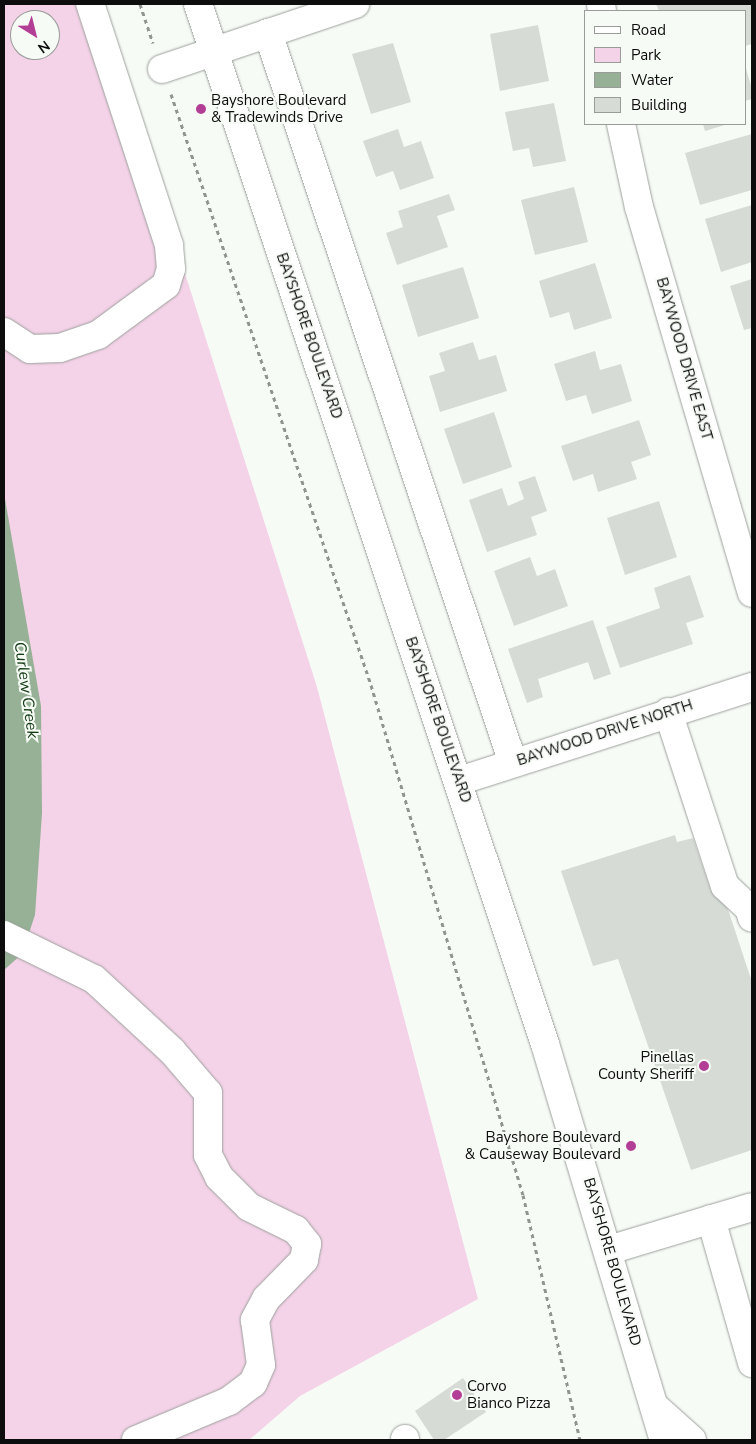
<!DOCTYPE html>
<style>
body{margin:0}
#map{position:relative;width:756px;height:1444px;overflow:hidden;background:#f7fbf6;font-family:"Nunito Sans",sans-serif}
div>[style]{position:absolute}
.green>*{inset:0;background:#f4d2e8}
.water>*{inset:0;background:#96b195}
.building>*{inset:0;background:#d6dbd6}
.path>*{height:3px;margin-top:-1.5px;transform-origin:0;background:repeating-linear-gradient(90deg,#929491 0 4px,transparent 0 8px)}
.roads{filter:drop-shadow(0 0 1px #9ca19c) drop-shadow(0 0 1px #9ca19c)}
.minor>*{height:28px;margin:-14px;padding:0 14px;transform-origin:14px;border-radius:14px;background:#fff}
.major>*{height:28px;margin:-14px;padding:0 14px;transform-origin:14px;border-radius:14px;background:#fff}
.dots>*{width:14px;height:14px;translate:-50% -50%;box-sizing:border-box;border:2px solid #f7fbf6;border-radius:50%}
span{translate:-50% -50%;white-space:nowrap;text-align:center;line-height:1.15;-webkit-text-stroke:4px #f7fbf6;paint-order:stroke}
.poi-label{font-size:15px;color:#0c0d0c}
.left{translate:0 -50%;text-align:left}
.right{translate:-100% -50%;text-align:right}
.street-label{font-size:15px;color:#0c0d0c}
.water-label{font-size:16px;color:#123b14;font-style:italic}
.frame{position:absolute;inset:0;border:5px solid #0c0d0c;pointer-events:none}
.legend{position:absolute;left:584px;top:10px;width:162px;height:115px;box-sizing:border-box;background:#f7fbf6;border:1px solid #999c98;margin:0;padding:6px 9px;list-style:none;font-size:15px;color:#0c0d0c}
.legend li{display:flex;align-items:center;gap:10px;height:25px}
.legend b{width:25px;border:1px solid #999c98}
.north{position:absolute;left:10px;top:10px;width:50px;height:50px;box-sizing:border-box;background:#f7fbf6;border:1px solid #999c98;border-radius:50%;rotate:144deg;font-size:14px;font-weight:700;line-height:20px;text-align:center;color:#0c0d0c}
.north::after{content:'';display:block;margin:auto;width:18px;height:22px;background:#b33e95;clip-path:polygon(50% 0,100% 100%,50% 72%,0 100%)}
</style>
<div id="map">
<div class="green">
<i style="clip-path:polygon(evenodd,4px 4px,99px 4px,317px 687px,478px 1299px,300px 1396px,249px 1440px,4px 1440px,4px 4px,20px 20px,50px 20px,50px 50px,20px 50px,20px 20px)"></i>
</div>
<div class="water">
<i style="clip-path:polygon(4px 493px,41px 706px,42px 813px,35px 915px,22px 954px,4px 970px)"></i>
</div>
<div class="building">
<i style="clip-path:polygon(656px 4px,752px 4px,752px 44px,745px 46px,745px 11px,659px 11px)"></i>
<i style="clip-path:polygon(538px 25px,549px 81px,500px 91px,490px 34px)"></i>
<i style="clip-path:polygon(393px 43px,411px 102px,371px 114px,352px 54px)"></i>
<i style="clip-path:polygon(745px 65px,752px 89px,752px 99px,745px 101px)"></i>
<i style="clip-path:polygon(554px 103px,566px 161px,533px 167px,529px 148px,513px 151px,505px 112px)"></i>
<i style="clip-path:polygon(703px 124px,728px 124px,705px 131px)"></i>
<i style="clip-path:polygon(398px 129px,404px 147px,421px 141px,434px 178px,400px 190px,393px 171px,376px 177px,363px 141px)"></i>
<i style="clip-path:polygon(752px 134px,752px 190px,700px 205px,685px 153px)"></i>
<i style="clip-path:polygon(574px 187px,588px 242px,535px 255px,521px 200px)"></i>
<i style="clip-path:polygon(449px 194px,455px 210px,437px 216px,448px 247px,397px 265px,386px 233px,403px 227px,398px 211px)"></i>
<i style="clip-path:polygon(752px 205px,752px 262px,721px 272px,705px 219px)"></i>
<i style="clip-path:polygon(595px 263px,612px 318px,574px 330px,569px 312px,550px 318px,539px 281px)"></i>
<i style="clip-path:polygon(463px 267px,479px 318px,418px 337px,402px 285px)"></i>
<i style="clip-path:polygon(752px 279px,752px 328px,744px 330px,730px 286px)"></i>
<i style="clip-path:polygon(473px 342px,479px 360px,496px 355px,507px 391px,440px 412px,429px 376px,445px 371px,439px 353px)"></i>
<i style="clip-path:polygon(595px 351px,600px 370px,621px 364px,632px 401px,592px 414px,586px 395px,566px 401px,554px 364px)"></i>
<i style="clip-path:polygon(494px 412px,512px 467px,463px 484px,444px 429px)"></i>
<i style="clip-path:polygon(639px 420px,651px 455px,631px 462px,637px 479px,598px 492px,593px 474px,573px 481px,561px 446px)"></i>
<i style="clip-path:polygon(535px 476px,547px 511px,531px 517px,537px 535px,487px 552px,469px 500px,502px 488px,508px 506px,524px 499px,518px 482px)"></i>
<i style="clip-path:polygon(659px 501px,677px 557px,625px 575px,607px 518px)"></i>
<i style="clip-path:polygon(530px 557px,537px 576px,555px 569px,568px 606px,514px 626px,494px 571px)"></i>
<i style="clip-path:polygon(690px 575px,704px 617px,686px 623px,693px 644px,620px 668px,606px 627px,660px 608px,654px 588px)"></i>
<i style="clip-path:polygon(593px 620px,611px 674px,594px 680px,588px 662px,538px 679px,543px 697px,527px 703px,508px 649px)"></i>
<i style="clip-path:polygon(675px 835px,677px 842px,693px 838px,711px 891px,721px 888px,752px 982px,752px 1150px,691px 1170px,618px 959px,593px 966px,561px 871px)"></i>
<i style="clip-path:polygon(463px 1378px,486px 1412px,444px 1440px,434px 1440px,415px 1411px)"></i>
</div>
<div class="path">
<i style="left:140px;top:4px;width:41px;rotate:71.6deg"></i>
<i style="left:171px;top:94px;width:624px;rotate:71.3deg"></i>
<i style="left:371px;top:685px;width:532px;rotate:73.4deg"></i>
<i style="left:523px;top:1195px;width:252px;rotate:76.9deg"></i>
<i style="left:730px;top:1440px;width:17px"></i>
</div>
<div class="roads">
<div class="minor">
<i style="left:601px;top:4px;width:7px;rotate:82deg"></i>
<i style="left:268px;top:33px;width:770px;rotate:71.45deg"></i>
<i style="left:162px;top:69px;width:204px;rotate:-18.6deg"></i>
<i style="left:621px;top:124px;width:85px;rotate:77.8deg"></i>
<i style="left:639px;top:207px;width:402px;rotate:73.7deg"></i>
<i style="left:4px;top:332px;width:31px;rotate:33deg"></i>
<i style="left:30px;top:349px;width:30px;rotate:-2deg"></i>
<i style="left:60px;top:348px;width:40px;rotate:-18.9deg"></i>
<i style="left:98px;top:335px;width:84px;rotate:-36.3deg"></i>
<i style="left:166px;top:285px;width:17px;rotate:-73deg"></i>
<i style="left:171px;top:269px;width:24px;rotate:-95deg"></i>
<i style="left:169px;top:245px;width:254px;rotate:-108.1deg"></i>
<i style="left:668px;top:712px;width:183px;rotate:71.9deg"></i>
<i style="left:725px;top:886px;width:33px;rotate:43deg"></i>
<i style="left:749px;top:908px;width:10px;rotate:73deg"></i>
<i style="left:459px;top:781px;width:308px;rotate:-17.8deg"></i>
<i style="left:4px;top:935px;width:100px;rotate:26.1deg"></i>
<i style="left:94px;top:979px;width:106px;rotate:42.7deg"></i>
<i style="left:172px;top:1051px;width:55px;rotate:49.4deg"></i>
<i style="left:208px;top:1093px;width:62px;rotate:90deg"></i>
<i style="left:208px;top:1155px;width:25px;rotate:63deg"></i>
<i style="left:219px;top:1177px;width:42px;rotate:45deg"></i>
<i style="left:249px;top:1207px;width:52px;rotate:26.1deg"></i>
<i style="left:296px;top:1230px;width:18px;rotate:52deg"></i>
<i style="left:307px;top:1244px;width:16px;rotate:101deg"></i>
<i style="left:304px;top:1260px;width:54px;rotate:134.3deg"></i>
<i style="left:266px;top:1299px;width:24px;rotate:118deg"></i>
<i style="left:255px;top:1320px;width:45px;rotate:82.4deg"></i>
<i style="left:261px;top:1365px;width:20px;rotate:114deg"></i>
<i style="left:253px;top:1383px;width:30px;rotate:143deg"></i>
<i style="left:229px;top:1401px;width:101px;rotate:157.2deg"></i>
<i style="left:711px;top:1219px;width:150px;rotate:74.1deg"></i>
<i style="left:609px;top:1250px;width:149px;rotate:-16.7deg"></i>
<i style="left:405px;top:1439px;width:1px;rotate:90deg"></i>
</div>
<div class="major">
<i style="left:198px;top:4px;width:1096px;rotate:71.55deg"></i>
<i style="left:545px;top:1044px;width:413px;rotate:73.3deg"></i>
<i style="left:654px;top:1406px;width:51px;rotate:41.8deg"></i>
</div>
</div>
<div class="dots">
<i style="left:201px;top:109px;background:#b33e95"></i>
<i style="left:704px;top:1066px;background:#b33e95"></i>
<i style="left:631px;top:1146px;background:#b33e95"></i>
<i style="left:457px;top:1395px;background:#b33e95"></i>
</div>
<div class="poi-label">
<span class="left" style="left:211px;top:109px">Bayshore Boulevard<br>&amp; Tradewinds Drive</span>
<span class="right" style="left:694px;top:1066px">Pinellas<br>County Sheriff</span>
<span class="right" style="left:621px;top:1146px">Bayshore Boulevard<br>&amp; Causeway Boulevard</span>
<span class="left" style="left:467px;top:1395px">Corvo<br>Bianco Pizza</span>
</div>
<div class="street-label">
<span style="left:309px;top:336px;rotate:71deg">BAYSHORE BOULEVARD</span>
<span style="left:684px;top:359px;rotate:74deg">BAYWOOD DRIVE EAST</span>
<span style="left:438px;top:720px;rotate:71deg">BAYSHORE BOULEVARD</span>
<span style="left:605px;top:733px;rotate:-18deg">BAYWOOD DRIVE NORTH</span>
<span style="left:612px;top:1262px;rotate:74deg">BAYSHORE BOULEVARD</span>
</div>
<div class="water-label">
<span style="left:26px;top:690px;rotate:82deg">Curlew Creek</span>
</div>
<div class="frame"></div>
<ul class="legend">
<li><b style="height:6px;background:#fff"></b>Road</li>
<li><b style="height:14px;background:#f4d2e8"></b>Park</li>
<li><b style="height:14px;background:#96b195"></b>Water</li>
<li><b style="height:14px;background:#d6dbd6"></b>Building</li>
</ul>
<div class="north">N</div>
</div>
